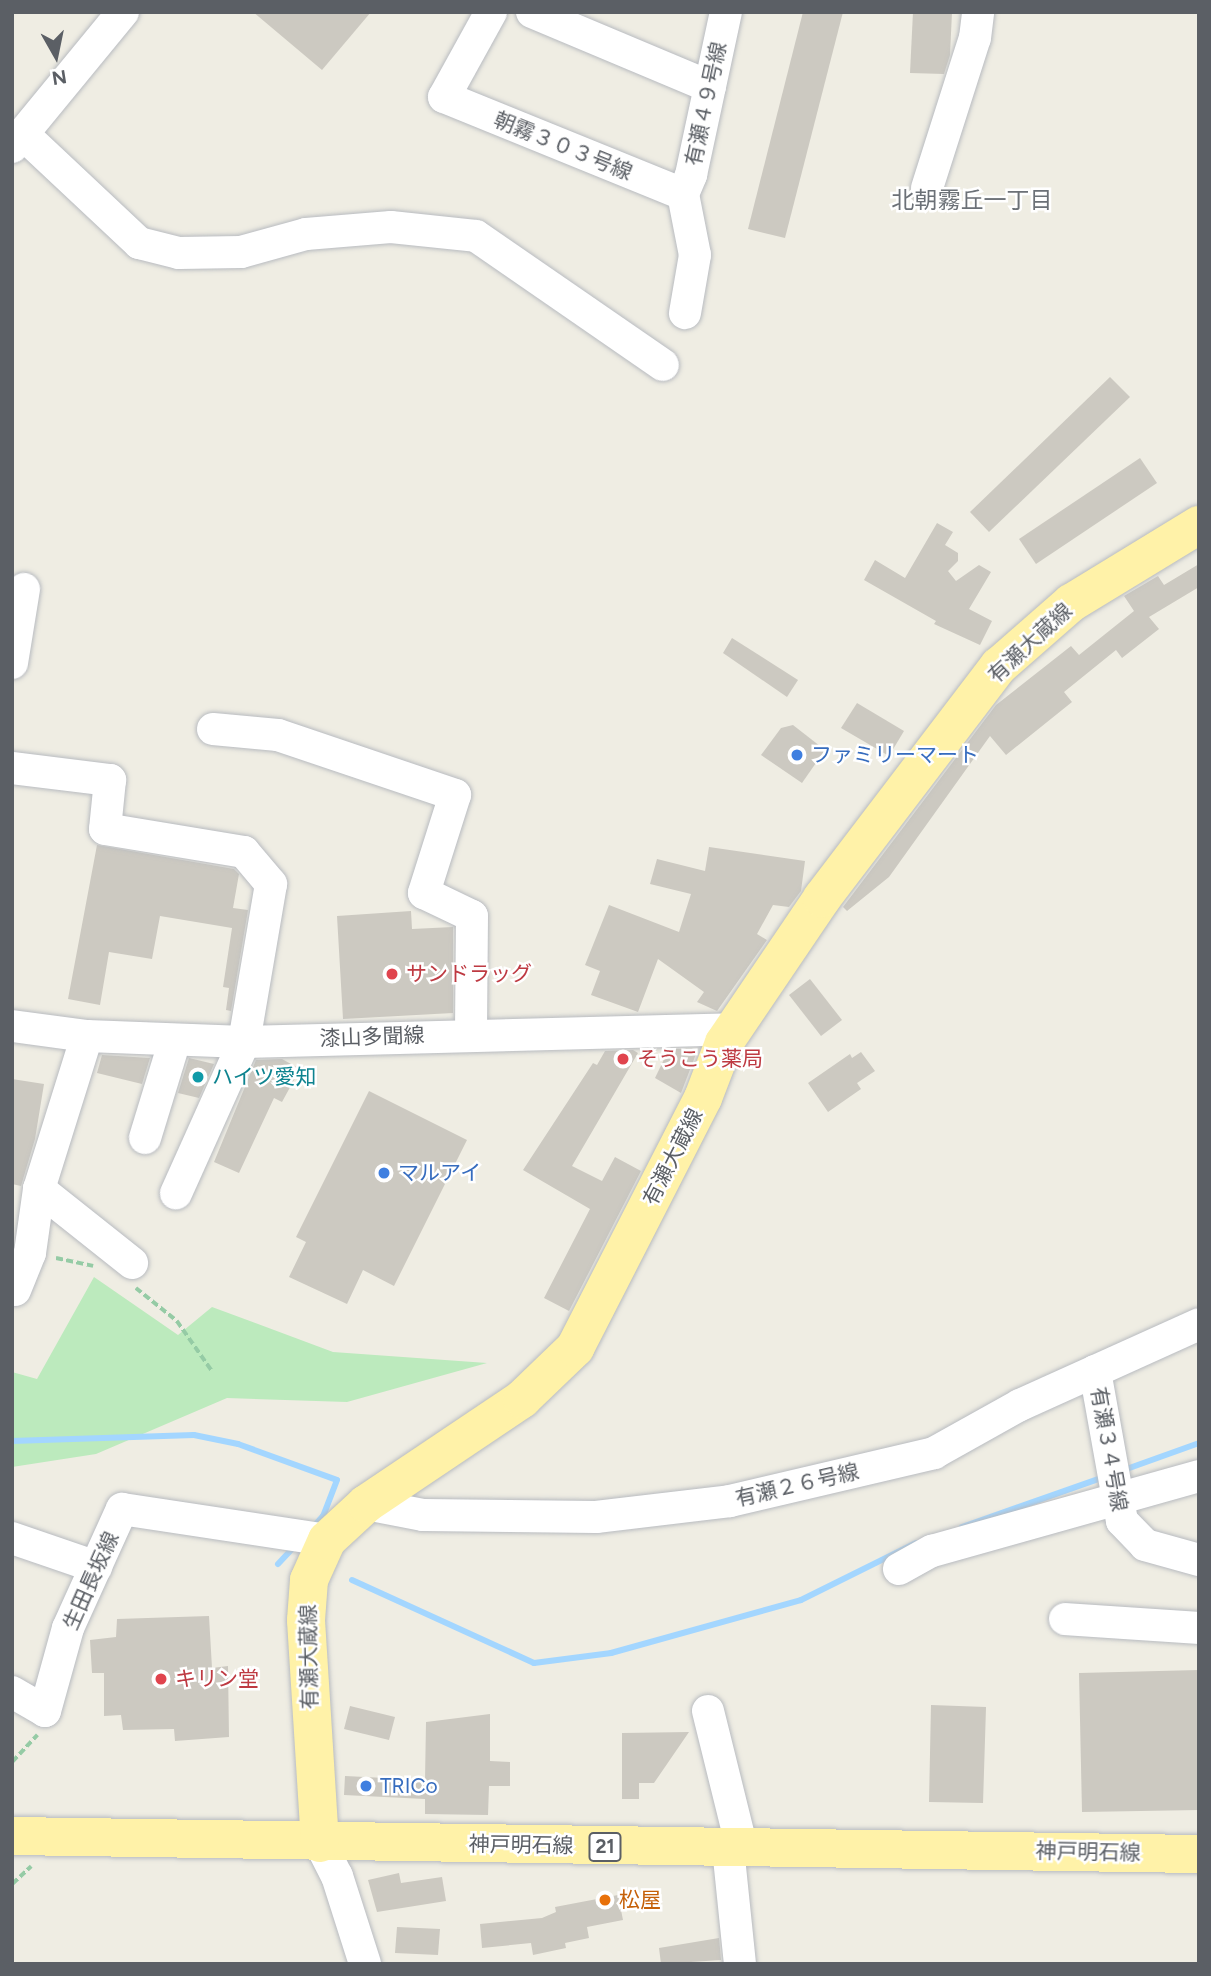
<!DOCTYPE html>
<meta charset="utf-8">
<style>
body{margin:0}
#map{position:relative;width:1211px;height:1976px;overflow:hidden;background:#efede3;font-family:Figtree,"Noto Sans JP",sans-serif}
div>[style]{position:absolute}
.green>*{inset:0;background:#bceabd}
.stream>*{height:6px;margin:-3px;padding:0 3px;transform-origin:3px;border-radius:3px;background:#a3d6ff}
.building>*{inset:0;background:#ccc9c1}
.path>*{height:3.5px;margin-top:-1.75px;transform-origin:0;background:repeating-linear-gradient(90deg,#95cba5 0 7px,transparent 0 10.5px)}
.roads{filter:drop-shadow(0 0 2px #b8bbc0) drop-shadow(0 0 2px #b8bbc0)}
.minor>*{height:32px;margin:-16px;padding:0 16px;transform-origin:16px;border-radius:16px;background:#fff}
.major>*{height:38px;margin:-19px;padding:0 19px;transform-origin:19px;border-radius:19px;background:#fff2a8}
.dots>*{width:19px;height:19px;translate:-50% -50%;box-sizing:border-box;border:4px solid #fff;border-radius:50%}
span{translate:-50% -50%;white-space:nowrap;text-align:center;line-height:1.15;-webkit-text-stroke:5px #fff;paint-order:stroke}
.shield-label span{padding:2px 5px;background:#fff;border:2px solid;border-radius:5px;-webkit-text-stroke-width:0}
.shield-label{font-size:19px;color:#5b5f65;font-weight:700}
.street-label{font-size:21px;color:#5b5f65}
.shop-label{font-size:21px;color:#366cbe}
.left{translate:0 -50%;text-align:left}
.health-label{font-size:21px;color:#be3a42}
.culture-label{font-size:21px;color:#0d838f}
.food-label{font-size:21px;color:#c56008}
.neighbourhood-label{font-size:23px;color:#6c7177}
.frame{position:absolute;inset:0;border:14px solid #5b5f65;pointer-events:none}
.north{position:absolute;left:21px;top:21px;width:70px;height:70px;-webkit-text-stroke:5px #fff;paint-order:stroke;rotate:171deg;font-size:19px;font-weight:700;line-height:28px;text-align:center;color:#5b5f65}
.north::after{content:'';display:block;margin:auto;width:24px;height:32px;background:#5b5f65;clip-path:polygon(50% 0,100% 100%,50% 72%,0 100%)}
</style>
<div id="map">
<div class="green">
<i style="clip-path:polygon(94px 1277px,178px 1335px,212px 1307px,333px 1352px,487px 1363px,347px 1402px,227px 1398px,96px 1454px,12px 1467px,12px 1372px,37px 1379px)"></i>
</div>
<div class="stream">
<i style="left:12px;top:1441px;width:182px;rotate:-1.9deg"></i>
<i style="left:194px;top:1435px;width:45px;rotate:11.6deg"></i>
<i style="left:238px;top:1444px;width:105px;rotate:20deg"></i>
<i style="left:337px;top:1480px;width:39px;rotate:111deg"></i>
<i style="left:323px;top:1516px;width:15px;rotate:132deg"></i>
<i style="left:1121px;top:1471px;width:83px;rotate:-19.7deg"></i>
<i style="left:962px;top:1527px;width:151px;rotate:-19.4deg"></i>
<i style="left:278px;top:1564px;width:26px;rotate:-47deg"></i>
<i style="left:352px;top:1580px;width:200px;rotate:24.5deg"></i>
<i style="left:534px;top:1663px;width:78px;rotate:-7.4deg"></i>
<i style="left:611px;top:1653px;width:197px;rotate:-15.6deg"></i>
<i style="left:801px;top:1600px;width:128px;rotate:-26.4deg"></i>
</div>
<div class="building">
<i style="clip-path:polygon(253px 12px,371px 12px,322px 70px)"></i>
<i style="clip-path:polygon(803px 12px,843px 12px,785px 238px,748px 229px)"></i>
<i style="clip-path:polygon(913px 12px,952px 12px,950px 55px,944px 74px,910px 73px)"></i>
<i style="clip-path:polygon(1110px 377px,1130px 397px,989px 532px,970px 512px)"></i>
<i style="clip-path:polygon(1140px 458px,1157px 483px,1036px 564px,1019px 539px)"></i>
<i style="clip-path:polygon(937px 523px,953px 532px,945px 545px,958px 553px,958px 561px,948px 571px,956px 581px,979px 565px,991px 572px,969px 609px,992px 621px,980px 645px,934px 624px,936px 621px,864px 580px,875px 560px,905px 578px)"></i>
<i style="clip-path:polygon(1199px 564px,1199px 587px,1149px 617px,1159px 629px,1122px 658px,1116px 650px,1064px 692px,1072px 702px,1006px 755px,990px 736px,889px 877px,847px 911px,843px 907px,996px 705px,1071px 646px,1079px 655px,1134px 611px,1124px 596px,1158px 576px,1164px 585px)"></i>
<i style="clip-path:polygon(732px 638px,798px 680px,787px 697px,723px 653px)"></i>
<i style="clip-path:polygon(857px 703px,904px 731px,889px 756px,841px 728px)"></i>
<i style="clip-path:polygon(793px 725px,825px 750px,802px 783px,761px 755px,781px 728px)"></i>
<i style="clip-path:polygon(97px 845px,234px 869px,239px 874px,233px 908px,248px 910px,231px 1011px,226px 1010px,229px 988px,223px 987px,232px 928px,160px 916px,152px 959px,109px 952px,100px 1005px,68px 999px)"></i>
<i style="clip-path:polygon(709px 847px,805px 861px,801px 891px,789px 907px,773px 905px,757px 934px,767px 940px,717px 1011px,697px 1002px,704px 992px,658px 959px,638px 1012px,591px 995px,600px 971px,585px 965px,609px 905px,679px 932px,691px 894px,650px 884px,657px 859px,705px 871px)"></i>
<i style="clip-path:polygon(411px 911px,412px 929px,453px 927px,453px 1013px,343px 1019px,337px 916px)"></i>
<i style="clip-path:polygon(810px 979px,842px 1020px,821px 1036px,789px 995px)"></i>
<i style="clip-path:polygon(669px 1049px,686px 1049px,696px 1054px,681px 1093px,655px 1078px)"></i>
<i style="clip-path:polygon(633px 1050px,638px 1053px,572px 1166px,602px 1181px,615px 1157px,641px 1171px,569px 1311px,544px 1298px,590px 1209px,523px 1170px,593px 1063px,597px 1065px,605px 1051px)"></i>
<i style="clip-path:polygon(861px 1052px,875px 1071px,857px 1083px,861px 1089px,828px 1112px,808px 1083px,850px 1054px,852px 1058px)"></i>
<i style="clip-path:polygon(102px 1055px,150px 1058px,142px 1084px,97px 1073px)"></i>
<i style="clip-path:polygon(189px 1058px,214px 1064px,199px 1098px,178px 1093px)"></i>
<i style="clip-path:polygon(282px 1059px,300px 1069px,282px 1102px,274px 1098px,239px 1173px,214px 1162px,256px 1060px)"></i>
<i style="clip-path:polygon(12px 1079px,44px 1084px,35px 1139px,21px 1186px,12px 1184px)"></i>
<i style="clip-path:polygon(369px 1091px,467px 1140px,394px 1286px,363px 1270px,347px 1304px,289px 1277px,306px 1242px,296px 1237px)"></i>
<i style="clip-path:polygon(209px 1616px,212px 1668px,228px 1666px,229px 1737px,175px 1741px,174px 1729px,123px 1730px,121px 1715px,104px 1716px,104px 1673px,92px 1673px,90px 1640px,116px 1637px,117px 1619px)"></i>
<i style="clip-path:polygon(1199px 1670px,1199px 1810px,1082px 1812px,1079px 1673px)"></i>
<i style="clip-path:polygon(931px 1705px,986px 1707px,983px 1803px,929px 1802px)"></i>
<i style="clip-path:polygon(350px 1706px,395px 1717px,389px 1740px,344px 1729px)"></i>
<i style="clip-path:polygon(490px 1714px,490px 1761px,510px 1762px,510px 1786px,489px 1786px,488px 1815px,425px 1814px,425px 1799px,344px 1795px,345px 1776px,425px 1780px,426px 1722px)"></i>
<i style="clip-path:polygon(689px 1732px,654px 1783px,639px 1783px,639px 1799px,622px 1799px,622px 1733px)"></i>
<i style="clip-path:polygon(399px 1873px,401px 1883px,442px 1877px,446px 1901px,377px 1912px,368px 1880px)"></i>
<i style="clip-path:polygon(618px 1895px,623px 1920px,587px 1927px,589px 1938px,565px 1943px,566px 1948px,533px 1955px,531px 1943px,482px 1948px,480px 1924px,542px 1918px,556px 1912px,555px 1907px)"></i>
<i style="clip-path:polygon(397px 1927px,440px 1929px,438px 1955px,395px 1953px)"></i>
<i style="clip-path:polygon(719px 1938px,721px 1960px,661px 1964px,659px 1948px)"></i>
</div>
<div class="path">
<i style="left:56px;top:1258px;width:38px;rotate:12deg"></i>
<i style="left:136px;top:1288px;width:53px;rotate:38.8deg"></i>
<i style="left:177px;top:1321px;width:61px;rotate:55deg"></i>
<i style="left:12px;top:1762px;width:37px;rotate:-47deg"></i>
<i style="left:12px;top:1884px;width:26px;rotate:-43deg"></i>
</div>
<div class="roads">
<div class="minor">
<i style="left:491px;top:12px;width:97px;rotate:118.9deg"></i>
<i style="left:444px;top:97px;width:258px;rotate:22.1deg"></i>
<i style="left:532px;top:12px;width:193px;rotate:22.8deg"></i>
<i style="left:24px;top:135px;width:158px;rotate:43.2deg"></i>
<i style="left:139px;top:243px;width:41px;rotate:14deg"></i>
<i style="left:179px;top:253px;width:62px;rotate:-0.9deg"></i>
<i style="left:241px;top:252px;width:67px;rotate:-15.5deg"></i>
<i style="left:306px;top:234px;width:85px;rotate:-4.7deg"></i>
<i style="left:391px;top:227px;width:85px;rotate:6deg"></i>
<i style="left:476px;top:236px;width:227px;rotate:34.6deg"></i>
<i style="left:12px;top:147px;width:175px;rotate:-50.6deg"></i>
<i style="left:927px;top:188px;width:157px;rotate:-72.3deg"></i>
<i style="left:975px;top:38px;width:26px;rotate:-83deg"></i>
<i style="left:683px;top:194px;width:21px;rotate:-67deg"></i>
<i style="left:691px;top:175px;width:167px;rotate:-77.9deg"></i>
<i style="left:683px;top:194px;width:62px;rotate:78.9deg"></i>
<i style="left:695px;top:255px;width:59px;rotate:99.8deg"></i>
<i style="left:12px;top:663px;width:75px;rotate:-80.8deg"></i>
<i style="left:213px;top:729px;width:65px;rotate:5.3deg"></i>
<i style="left:278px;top:735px;width:187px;rotate:18.7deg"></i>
<i style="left:455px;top:795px;width:103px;rotate:107.6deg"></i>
<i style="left:424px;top:893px;width:53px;rotate:25.6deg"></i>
<i style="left:472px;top:916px;width:118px;rotate:90.5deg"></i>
<i style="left:12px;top:768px;width:99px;rotate:7deg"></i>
<i style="left:110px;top:780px;width:49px;rotate:95.8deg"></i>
<i style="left:105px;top:829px;width:141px;rotate:9.4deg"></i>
<i style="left:244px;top:852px;width:42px;rotate:49.8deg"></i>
<i style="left:271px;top:884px;width:160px;rotate:99.7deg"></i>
<i style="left:244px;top:1042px;width:166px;rotate:114.2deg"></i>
<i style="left:12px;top:1026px;width:76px;rotate:7.6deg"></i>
<i style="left:87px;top:1036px;width:157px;rotate:2.2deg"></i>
<i style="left:244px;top:1042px;width:489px;rotate:-1.5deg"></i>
<i style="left:145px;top:1138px;width:102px;rotate:-73deg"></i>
<i style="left:39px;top:1189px;width:119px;rotate:38.5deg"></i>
<i style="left:15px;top:1290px;width:40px;rotate:-68deg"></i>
<i style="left:30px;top:1253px;width:65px;rotate:-82deg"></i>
<i style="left:39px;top:1189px;width:160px;rotate:-72.6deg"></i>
<i style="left:1095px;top:1371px;width:152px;rotate:79.8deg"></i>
<i style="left:1122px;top:1521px;width:33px;rotate:46deg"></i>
<i style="left:1145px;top:1545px;width:56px;rotate:15.5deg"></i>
<i style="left:366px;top:1504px;width:58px;rotate:10.9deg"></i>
<i style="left:423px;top:1515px;width:173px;rotate:0.7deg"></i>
<i style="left:596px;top:1517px;width:135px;rotate:-6.8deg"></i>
<i style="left:730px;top:1501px;width:210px;rotate:-13.2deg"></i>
<i style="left:934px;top:1453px;width:98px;rotate:-29.2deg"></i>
<i style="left:1020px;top:1405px;width:196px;rotate:-24.3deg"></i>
<i style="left:12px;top:1538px;width:89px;rotate:19deg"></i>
<i style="left:899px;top:1569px;width:38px;rotate:-29deg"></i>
<i style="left:932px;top:1551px;width:277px;rotate:-15.7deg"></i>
<i style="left:1065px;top:1619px;width:134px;rotate:3.8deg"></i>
<i style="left:12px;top:1692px;width:38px;rotate:30deg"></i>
<i style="left:45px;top:1711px;width:86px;rotate:-74.5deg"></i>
<i style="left:68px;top:1628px;width:131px;rotate:-65.6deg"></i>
<i style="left:122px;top:1509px;width:207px;rotate:8.6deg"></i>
<i style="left:708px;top:1711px;width:141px;rotate:76.1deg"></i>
<i style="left:320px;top:1843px;width:37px;rotate:63deg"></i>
<i style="left:337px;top:1876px;width:92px;rotate:72.3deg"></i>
<i style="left:728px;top:1848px;width:117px;rotate:84.1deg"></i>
</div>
<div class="major">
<i style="left:12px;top:1836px;width:1187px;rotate:0.87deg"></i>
<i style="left:320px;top:1843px;width:223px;rotate:-93.6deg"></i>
<i style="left:306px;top:1620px;width:40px;rotate:-85.7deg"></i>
<i style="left:309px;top:1580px;width:44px;rotate:-65.8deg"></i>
<i style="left:327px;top:1540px;width:53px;rotate:-42.7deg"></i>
<i style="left:366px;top:1504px;width:188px;rotate:-33.9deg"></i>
<i style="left:522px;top:1399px;width:74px;rotate:-43.9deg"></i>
<i style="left:575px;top:1348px;width:281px;rotate:-62.9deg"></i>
<i style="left:703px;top:1098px;width:59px;rotate:-69.1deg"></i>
<i style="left:724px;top:1043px;width:175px;rotate:-55.9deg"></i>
<i style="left:822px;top:898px;width:292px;rotate:-52.7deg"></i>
<i style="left:999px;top:666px;width:96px;rotate:-41.2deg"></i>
<i style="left:1071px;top:603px;width:150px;rotate:-31.4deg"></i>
</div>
</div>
<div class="dots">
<i style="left:797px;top:755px;background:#3f7fe0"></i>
<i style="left:392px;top:974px;background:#e0444e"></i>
<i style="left:623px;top:1059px;background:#e0444e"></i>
<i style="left:198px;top:1077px;background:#0f9aa8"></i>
<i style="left:384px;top:1173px;background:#3f7fe0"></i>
<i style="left:161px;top:1679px;background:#e0444e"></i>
<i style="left:366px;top:1786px;background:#3f7fe0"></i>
<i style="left:605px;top:1900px;background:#e8710a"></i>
</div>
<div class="shield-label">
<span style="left:605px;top:1847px">21</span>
</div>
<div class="street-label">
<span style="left:706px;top:104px;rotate:-78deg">有瀬４９号線</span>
<span style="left:563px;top:146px;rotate:22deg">朝霧３０３号線</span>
<span style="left:1030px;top:643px;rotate:-43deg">有瀬大蔵線</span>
<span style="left:372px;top:1037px;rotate:-2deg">漆山多聞線</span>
<span style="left:673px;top:1157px;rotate:-63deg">有瀬大蔵線</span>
<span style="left:1109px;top:1449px;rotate:80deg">有瀬３４号線</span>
<span style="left:797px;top:1485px;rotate:-13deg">有瀬２６号線</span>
<span style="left:91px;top:1581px;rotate:-66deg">生田長坂線</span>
<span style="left:309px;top:1657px;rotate:-91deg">有瀬大蔵線</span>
<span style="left:521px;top:1845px;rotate:1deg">神戸明石線</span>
<span style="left:1088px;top:1852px;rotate:1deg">神戸明石線</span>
</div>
<div class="shop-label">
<span class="left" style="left:811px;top:755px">ファミリーマート</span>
<span class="left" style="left:398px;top:1173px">マルアイ</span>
<span class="left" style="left:380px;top:1786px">TRICo</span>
</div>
<div class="health-label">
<span class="left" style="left:406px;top:974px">サンドラッグ</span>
<span class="left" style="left:637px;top:1059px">そうこう薬局</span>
<span class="left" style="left:175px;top:1679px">キリン堂</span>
</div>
<div class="culture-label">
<span class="left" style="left:212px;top:1077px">ハイツ愛知</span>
</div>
<div class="food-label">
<span class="left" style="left:619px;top:1900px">松屋</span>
</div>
<div class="neighbourhood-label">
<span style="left:972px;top:200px">北朝霧丘一丁目</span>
</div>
<div class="frame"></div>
<div class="north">N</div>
</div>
